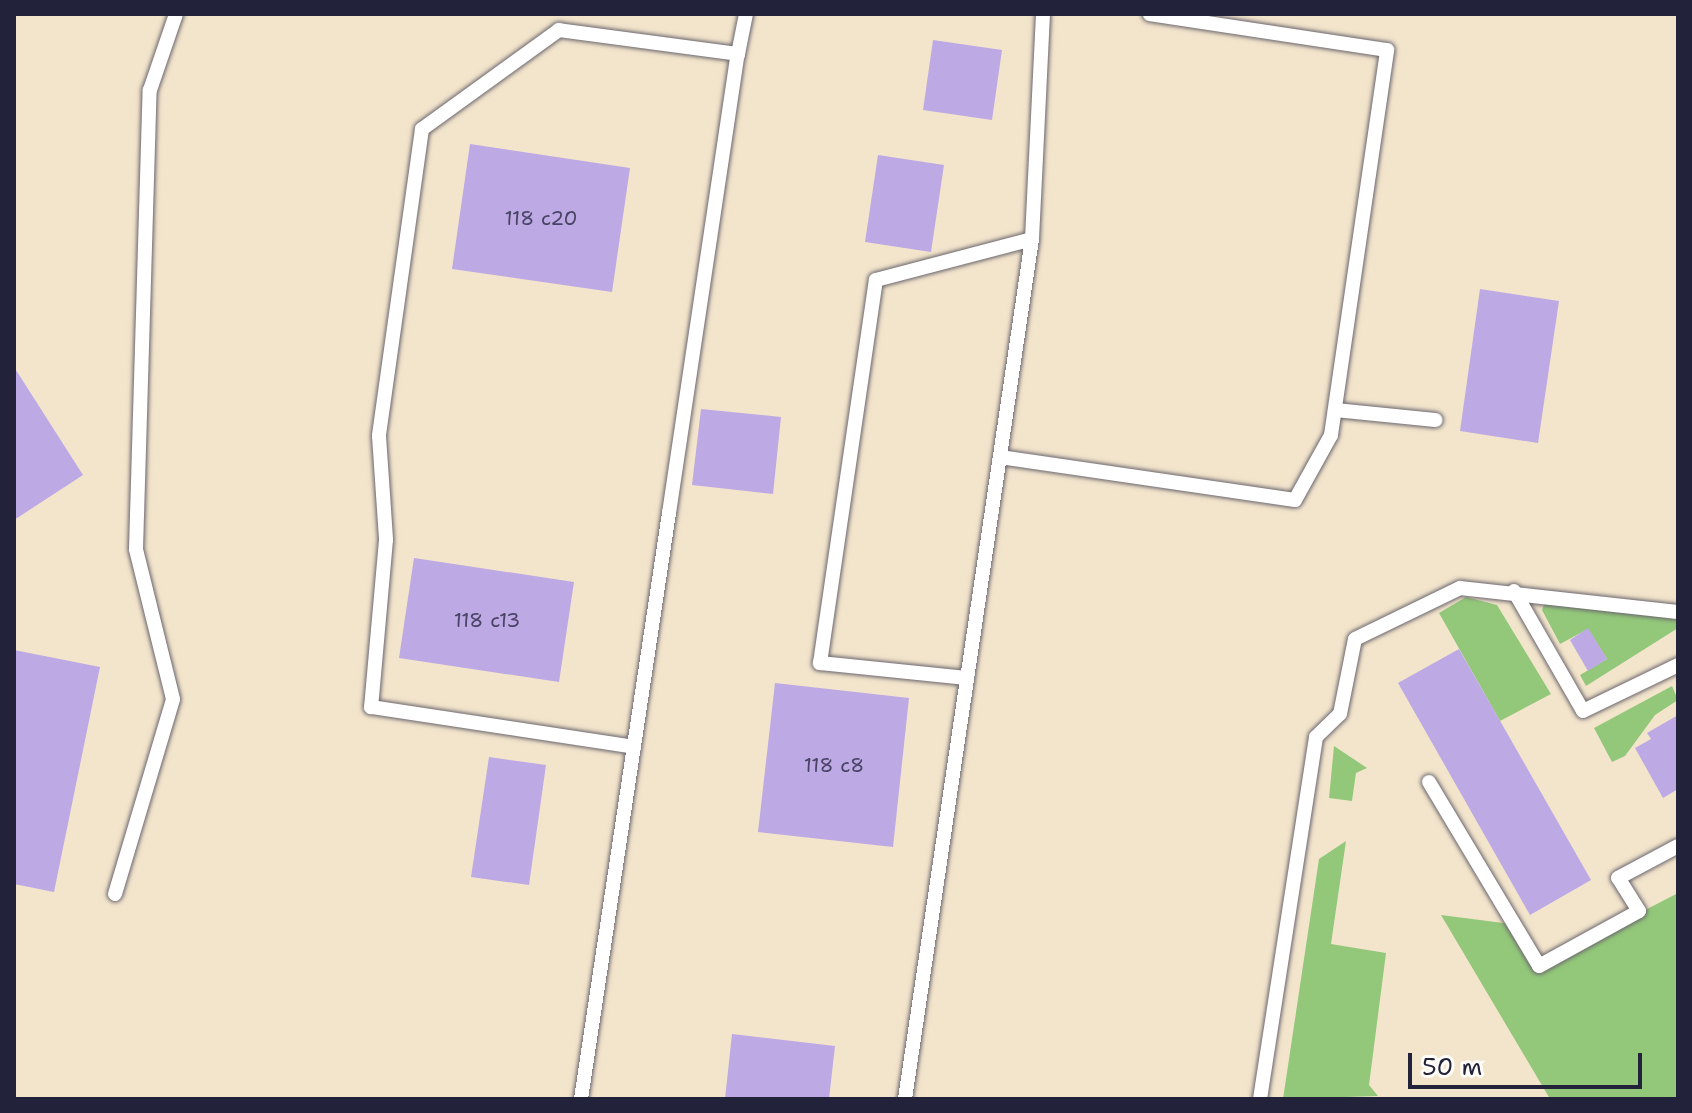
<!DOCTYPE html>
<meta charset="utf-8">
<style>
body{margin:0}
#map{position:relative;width:1692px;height:1113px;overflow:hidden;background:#f3e5cc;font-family:"Shantell Sans",sans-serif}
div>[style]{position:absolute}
.green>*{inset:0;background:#93c87a}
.building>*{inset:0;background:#bda9e4}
.roads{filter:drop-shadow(0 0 2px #6b666e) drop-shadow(0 0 2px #6b666e)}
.service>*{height:14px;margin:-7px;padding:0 7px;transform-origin:7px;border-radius:7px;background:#fff}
span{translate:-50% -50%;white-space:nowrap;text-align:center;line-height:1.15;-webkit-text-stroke:7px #fdfcf7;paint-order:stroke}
.number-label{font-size:20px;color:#494465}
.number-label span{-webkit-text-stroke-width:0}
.frame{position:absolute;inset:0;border:16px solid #22223b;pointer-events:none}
.scale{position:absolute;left:1408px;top:1053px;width:234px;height:36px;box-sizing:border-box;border:4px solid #22223b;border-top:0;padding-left:10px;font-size:24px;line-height:28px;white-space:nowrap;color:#22223b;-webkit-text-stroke:6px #fdfcf7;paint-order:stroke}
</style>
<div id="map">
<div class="green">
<i style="clip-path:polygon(1466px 597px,1497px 605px,1551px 694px,1500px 721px,1439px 613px)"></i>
<i style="clip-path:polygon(1546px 599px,1678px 620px,1678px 628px,1586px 686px,1580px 675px,1607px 659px,1588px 629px,1560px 644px,1542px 610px)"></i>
<i style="clip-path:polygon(1672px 686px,1678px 700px,1655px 715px,1625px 756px,1612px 762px,1594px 728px)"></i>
<i style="clip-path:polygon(1334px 746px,1367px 768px,1356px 773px,1352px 801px,1329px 798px)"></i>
<i style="clip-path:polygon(1346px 841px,1331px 944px,1386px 953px,1369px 1085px,1378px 1096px,1283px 1099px,1319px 859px)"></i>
<i style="clip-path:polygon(1678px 893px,1678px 1099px,1550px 1099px,1441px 915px,1511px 924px,1539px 965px)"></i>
</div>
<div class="building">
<i style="clip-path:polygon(933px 40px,1002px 50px,992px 120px,923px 110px)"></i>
<i style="clip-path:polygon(470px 144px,630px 168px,612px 292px,452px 269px)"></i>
<i style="clip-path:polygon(878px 155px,944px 165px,931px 252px,865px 242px)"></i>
<i style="clip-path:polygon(1480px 289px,1559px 301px,1538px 443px,1460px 431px)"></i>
<i style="clip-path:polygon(14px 367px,83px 475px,14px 520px)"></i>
<i style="clip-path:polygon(701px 409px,781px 417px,773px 494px,692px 485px)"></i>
<i style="clip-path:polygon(414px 558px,574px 582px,559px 682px,399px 658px)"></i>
<i style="clip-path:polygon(1588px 628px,1607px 659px,1588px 671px,1570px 640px)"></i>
<i style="clip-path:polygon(1459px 649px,1591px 880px,1530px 915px,1398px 683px)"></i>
<i style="clip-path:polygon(14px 650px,100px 667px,54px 892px,14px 884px)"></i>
<i style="clip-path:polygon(775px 683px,909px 698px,893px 847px,758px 832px)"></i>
<i style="clip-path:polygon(1678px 715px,1678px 789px,1663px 798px,1635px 748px,1651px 739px,1647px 733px)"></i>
<i style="clip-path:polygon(489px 757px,546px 765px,529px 885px,471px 877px)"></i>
<i style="clip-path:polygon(732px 1034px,835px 1046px,829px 1099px,725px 1099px)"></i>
</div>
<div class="roads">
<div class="service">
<i style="left:738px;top:54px;width:41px;rotate:-78.7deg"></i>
<i style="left:1335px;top:410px;width:101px;rotate:5.7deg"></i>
<i style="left:1000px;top:457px;width:298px;rotate:8.3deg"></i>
<i style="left:1295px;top:500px;width:74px;rotate:-61deg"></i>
<i style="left:1331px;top:435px;width:389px;rotate:-81.7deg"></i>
<i style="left:1387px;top:50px;width:240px;rotate:-171.4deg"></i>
<i style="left:1514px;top:591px;width:138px;rotate:60.1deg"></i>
<i style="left:1583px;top:711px;width:106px;rotate:-25.8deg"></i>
<i style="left:967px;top:678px;width:148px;rotate:-174.2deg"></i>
<i style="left:820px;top:663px;width:387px;rotate:-81.7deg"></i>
<i style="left:876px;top:280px;width:161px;rotate:-14.7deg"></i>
<i style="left:1429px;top:782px;width:214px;rotate:59.1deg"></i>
<i style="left:1539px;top:966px;width:114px;rotate:-28.8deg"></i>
<i style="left:1639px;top:911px;width:39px;rotate:-122deg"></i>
<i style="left:1618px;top:878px;width:68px;rotate:-28.1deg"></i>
<i style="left:115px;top:894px;width:203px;rotate:-73.4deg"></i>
<i style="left:173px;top:699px;width:154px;rotate:-103.9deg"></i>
<i style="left:136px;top:549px;width:459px;rotate:-88.3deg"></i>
<i style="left:150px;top:90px;width:80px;rotate:-71.1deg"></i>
<i style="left:581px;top:1099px;width:593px;rotate:-81.46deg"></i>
<i style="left:669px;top:513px;width:464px;rotate:-81.5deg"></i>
<i style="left:738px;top:54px;width:181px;rotate:-172.4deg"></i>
<i style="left:559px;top:30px;width:169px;rotate:144.1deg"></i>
<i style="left:422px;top:129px;width:310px;rotate:98deg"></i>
<i style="left:379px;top:436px;width:104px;rotate:86.1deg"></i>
<i style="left:386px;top:540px;width:168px;rotate:95.1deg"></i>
<i style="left:371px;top:707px;width:266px;rotate:8.6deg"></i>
<i style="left:905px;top:1099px;width:869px;rotate:-81.6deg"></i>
<i style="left:1032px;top:239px;width:225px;rotate:-87.2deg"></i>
<i style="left:1260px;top:1099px;width:366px;rotate:-81.2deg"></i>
<i style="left:1316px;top:737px;width:33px;rotate:-44deg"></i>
<i style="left:1340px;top:714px;width:76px;rotate:-78.7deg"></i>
<i style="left:1355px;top:639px;width:117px;rotate:-25.9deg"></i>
<i style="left:1460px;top:588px;width:219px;rotate:6.3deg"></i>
</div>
</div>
<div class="number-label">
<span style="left:541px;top:218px">118 с20</span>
<span style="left:487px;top:620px">118 с13</span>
<span style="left:834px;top:765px">118 с8</span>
</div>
<div class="frame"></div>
<div class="scale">50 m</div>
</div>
